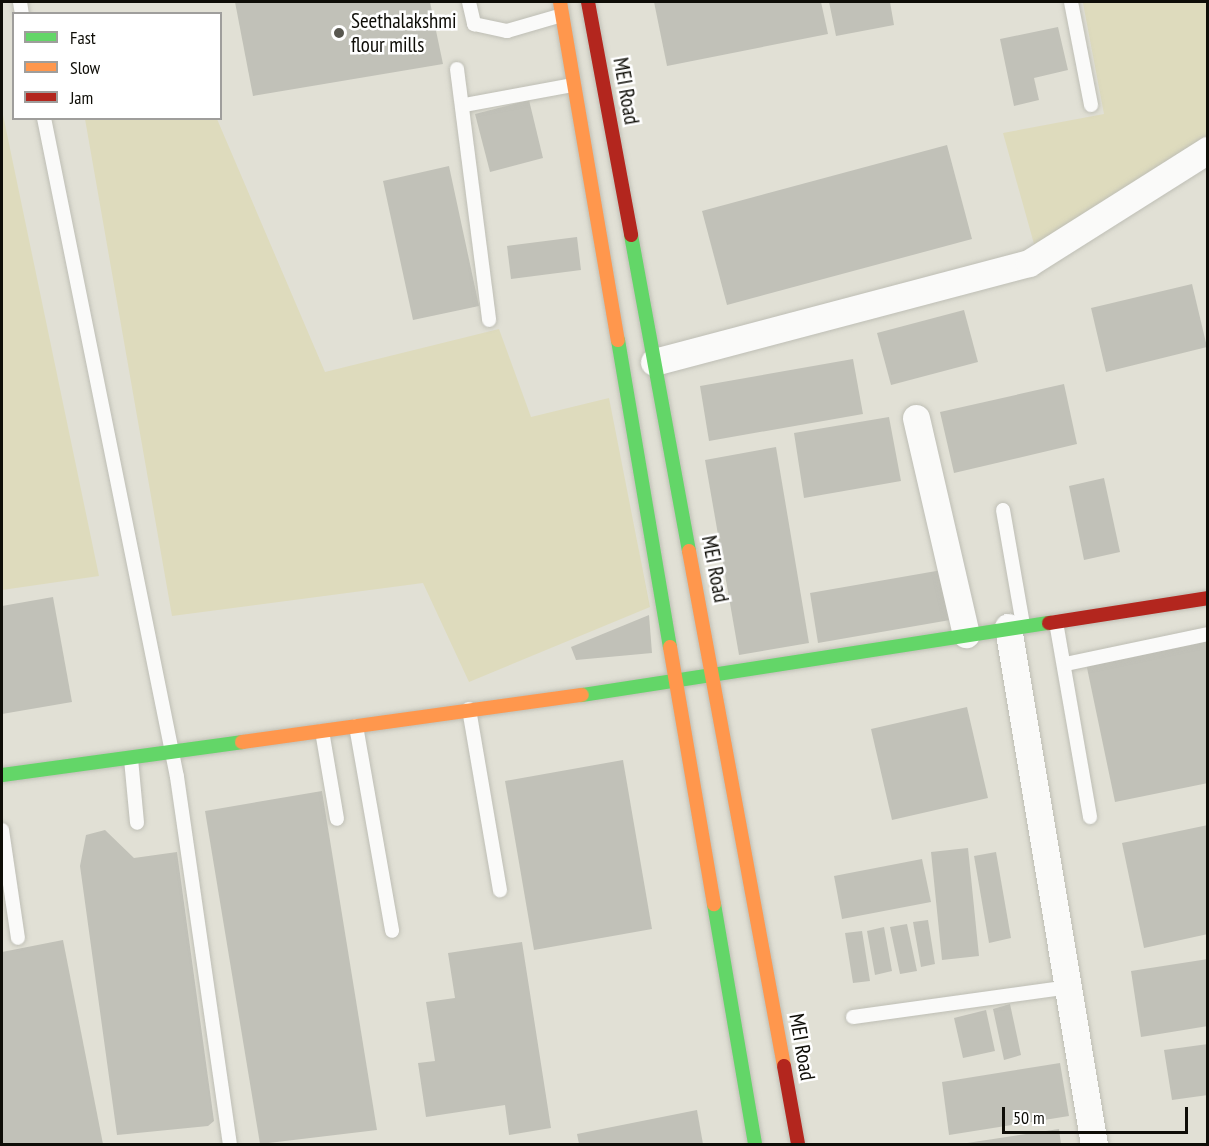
<!DOCTYPE html>
<style>
body{margin:0}
#map{position:relative;width:1209px;height:1146px;overflow:hidden;background:#e1e0d5;font-family:"PT Sans Narrow",sans-serif}
div>[style]{position:absolute}
.green>*{inset:0;background:#dedbbd}
.building>*{inset:0;background:#c1c1b8}
.roads{filter:drop-shadow(0 0 2px #bebeb5) drop-shadow(0 0 2px #bebeb5)}
.lane>*{height:14px;margin:-7px;padding:0 7px;transform-origin:7px;border-radius:7px;background:#fafaf9}
.street>*{height:27px;margin:-13.5px;padding:0 13.5px;transform-origin:13.5px;border-radius:13.5px;background:#fafaf9}
.fast>*{height:14px;margin:-7px;padding:0 7px;transform-origin:7px;border-radius:7px;background:#63d668}
.slow>*{height:14px;margin:-7px;padding:0 7px;transform-origin:7px;border-radius:7px;background:#ff974d}
.jam>*{height:14px;margin:-7px;padding:0 7px;transform-origin:7px;border-radius:7px;background:#b3261e}
.dots>*{width:16px;height:16px;translate:-50% -50%;box-sizing:border-box;border:3px solid #fff;border-radius:50%}
span{translate:-50% -50%;white-space:nowrap;text-align:center;line-height:1.15;-webkit-text-stroke:5px #fff;paint-order:stroke}
.poi-label{font-size:21px;color:#0e0d07}
.left{translate:0 -50%;text-align:left}
.street-label{font-size:21px;color:#0e0d07}
.frame{position:absolute;inset:0;border:3px solid #0e0d07;pointer-events:none}
.legend{position:absolute;left:12px;top:12px;width:210px;height:108px;box-sizing:border-box;background:#fff;border:2px solid #9f9e9c;margin:0;padding:8px 10px;list-style:none;font-size:18px;color:#0e0d07}
.legend li{display:flex;align-items:center;gap:12px;height:30px}
.legend b{width:30px;border:2px solid #9f9e9c}
.scale{position:absolute;left:1002px;top:1107px;width:186px;height:27px;box-sizing:border-box;border:3px solid #0e0d07;border-top:0;padding-left:8px;font-size:18px;line-height:21px;white-space:nowrap;color:#0e0d07;-webkit-text-stroke:4px #fff;paint-order:stroke}
</style>
<div id="map">
<div class="green">
<i style="clip-path:polygon(1207px 2px,1207px 142px,1036px 251px,1003px 133px,1104px 114px,1083px 3px)"></i>
<i style="clip-path:polygon(2px 110px,99px 576px,2px 590px)"></i>
<i style="clip-path:polygon(85px 119px,217px 119px,325px 372px,499px 329px,531px 417px,609px 398px,650px 607px,469px 682px,423px 583px,172px 616px)"></i>
</div>
<div class="building">
<i style="clip-path:polygon(235px 2px,430px 2px,443px 64px,253px 96px)"></i>
<i style="clip-path:polygon(654px 2px,821px 2px,828px 34px,667px 66px)"></i>
<i style="clip-path:polygon(829px 2px,890px 2px,894px 25px,836px 36px)"></i>
<i style="clip-path:polygon(1058px 27px,1068px 70px,1034px 78px,1039px 100px,1014px 106px,1000px 39px)"></i>
<i style="clip-path:polygon(529px 100px,543px 158px,490px 172px,475px 114px)"></i>
<i style="clip-path:polygon(947px 145px,972px 239px,727px 305px,702px 211px)"></i>
<i style="clip-path:polygon(449px 166px,479px 306px,413px 320px,383px 181px)"></i>
<i style="clip-path:polygon(577px 237px,581px 270px,511px 279px,507px 246px)"></i>
<i style="clip-path:polygon(1192px 284px,1207px 347px,1106px 372px,1091px 308px)"></i>
<i style="clip-path:polygon(964px 310px,978px 362px,891px 385px,877px 333px)"></i>
<i style="clip-path:polygon(853px 359px,863px 414px,709px 441px,700px 386px)"></i>
<i style="clip-path:polygon(1064px 384px,1077px 444px,954px 473px,940px 412px)"></i>
<i style="clip-path:polygon(889px 417px,901px 481px,804px 498px,794px 433px)"></i>
<i style="clip-path:polygon(776px 447px,809px 643px,739px 655px,705px 460px)"></i>
<i style="clip-path:polygon(1104px 478px,1120px 552px,1084px 560px,1069px 486px)"></i>
<i style="clip-path:polygon(942px 570px,950px 620px,818px 643px,810px 593px)"></i>
<i style="clip-path:polygon(53px 597px,72px 702px,2px 714px,2px 606px)"></i>
<i style="clip-path:polygon(649px 615px,652px 653px,576px 660px,571px 647px)"></i>
<i style="clip-path:polygon(1208px 637px,1208px 783px,1115px 802px,1086px 663px)"></i>
<i style="clip-path:polygon(967px 707px,988px 798px,892px 820px,871px 729px)"></i>
<i style="clip-path:polygon(623px 760px,652px 929px,534px 950px,505px 781px)"></i>
<i style="clip-path:polygon(322px 791px,377px 1130px,260px 1144px,205px 811px)"></i>
<i style="clip-path:polygon(1208px 825px,1208px 934px,1144px 948px,1122px 843px)"></i>
<i style="clip-path:polygon(105px 830px,134px 858px,177px 852px,214px 1121px,208px 1126px,117px 1135px,80px 866px,86px 835px)"></i>
<i style="clip-path:polygon(968px 848px,979px 956px,942px 960px,931px 852px)"></i>
<i style="clip-path:polygon(996px 852px,1011px 938px,989px 943px,974px 856px)"></i>
<i style="clip-path:polygon(922px 859px,931px 902px,842px 919px,834px 876px)"></i>
<i style="clip-path:polygon(928px 920px,935px 964px,921px 967px,913px 922px)"></i>
<i style="clip-path:polygon(907px 924px,917px 971px,900px 974px,890px 927px)"></i>
<i style="clip-path:polygon(884px 927px,892px 971px,875px 975px,867px 931px)"></i>
<i style="clip-path:polygon(862px 931px,870px 981px,853px 983px,845px 933px)"></i>
<i style="clip-path:polygon(63px 940px,103px 1144px,2px 1144px,2px 952px)"></i>
<i style="clip-path:polygon(522px 942px,551px 1128px,509px 1135px,505px 1105px,426px 1117px,418px 1063px,435px 1061px,426px 1002px,455px 998px,448px 953px)"></i>
<i style="clip-path:polygon(1208px 959px,1208px 1026px,1141px 1037px,1131px 971px)"></i>
<i style="clip-path:polygon(1010px 1004px,1021px 1055px,1004px 1060px,993px 1009px)"></i>
<i style="clip-path:polygon(986px 1010px,995px 1051px,963px 1058px,954px 1018px)"></i>
<i style="clip-path:polygon(1208px 1044px,1208px 1095px,1172px 1100px,1164px 1050px)"></i>
<i style="clip-path:polygon(1060px 1063px,1069px 1116px,949px 1135px,942px 1082px)"></i>
<i style="clip-path:polygon(697px 1110px,703px 1144px,579px 1144px,577px 1134px)"></i>
<i style="clip-path:polygon(1059px 1129px,1061px 1144px,967px 1144px,967px 1143px)"></i>
</div>
<div class="roads">
<div class="lane">
<i style="left:20px;top:2px;width:12px;rotate:81deg"></i>
<i style="left:469px;top:2px;width:23px;rotate:77deg"></i>
<i style="left:474px;top:24px;width:34px;rotate:12deg"></i>
<i style="left:507px;top:31px;width:57px;rotate:-16.2deg"></i>
<i style="left:1071px;top:2px;width:105px;rotate:79deg"></i>
<i style="left:457px;top:69px;width:253px;rotate:82.7deg"></i>
<i style="left:464px;top:105px;width:111px;rotate:-10.4deg"></i>
<i style="left:44px;top:118px;width:672px;rotate:78.59deg"></i>
<i style="left:177px;top:777px;width:371px;rotate:81.8deg"></i>
<i style="left:1003px;top:510px;width:117px;rotate:80.1deg"></i>
<i style="left:1056px;top:622px;width:198px;rotate:80.1deg"></i>
<i style="left:1066px;top:664px;width:145px;rotate:-11.9deg"></i>
<i style="left:469px;top:709px;width:184px;rotate:80.3deg"></i>
<i style="left:356px;top:726px;width:208px;rotate:80deg"></i>
<i style="left:322px;top:731px;width:89px;rotate:80.3deg"></i>
<i style="left:131px;top:759px;width:64px;rotate:84.6deg"></i>
<i style="left:2px;top:830px;width:109px;rotate:81.6deg"></i>
<i style="left:853px;top:1017px;width:217px;rotate:-7.9deg"></i>
</div>
<div class="street">
<i style="left:654px;top:362px;width:388px;rotate:-14.8deg"></i>
<i style="left:1029px;top:263px;width:212px;rotate:-32.3deg"></i>
<i style="left:916px;top:418px;width:222px;rotate:77deg"></i>
<i style="left:1008px;top:627px;width:524px;rotate:80.56deg"></i>
</div>
<div class="fast">
<i style="left:631px;top:235px;width:321px;rotate:79.6deg"></i>
<i style="left:618px;top:340px;width:311px;rotate:80.4deg"></i>
<i style="left:582px;top:695px;width:473px;rotate:-8.8deg"></i>
<i style="left:2px;top:775px;width:242px;rotate:-7.8deg"></i>
<i style="left:714px;top:904px;width:243px;rotate:80.3deg"></i>
</div>
<div class="slow">
<i style="left:560px;top:2px;width:343px;rotate:80.3deg"></i>
<i style="left:689px;top:551px;width:524px;rotate:79.55deg"></i>
<i style="left:670px;top:647px;width:261px;rotate:80.3deg"></i>
<i style="left:242px;top:742px;width:343px;rotate:-7.9deg"></i>
</div>
<div class="jam">
<i style="left:588px;top:2px;width:237px;rotate:79.5deg"></i>
<i style="left:1049px;top:623px;width:161px;rotate:-8.9deg"></i>
<i style="left:784px;top:1066px;width:79px;rotate:79.8deg"></i>
</div>
</div>
<div class="dots">
<i style="left:339px;top:33px;background:#58574f"></i>
</div>
<div class="poi-label">
<span class="left" style="left:351px;top:33px">Seethalakshmi<br>flour mills</span>
</div>
<div class="street-label">
<span style="left:626px;top:91px;rotate:80deg">MEI Road</span>
<span style="left:715px;top:569px;rotate:79deg">MEI Road</span>
<span style="left:802px;top:1047px;rotate:80deg">MEI Road</span>
</div>
<div class="frame"></div>
<ul class="legend">
<li><b style="height:8px;background:#63d668"></b>Fast</li>
<li><b style="height:8px;background:#ff974d"></b>Slow</li>
<li><b style="height:8px;background:#b3261e"></b>Jam</li>
</ul>
<div class="scale">50 m</div>
</div>
